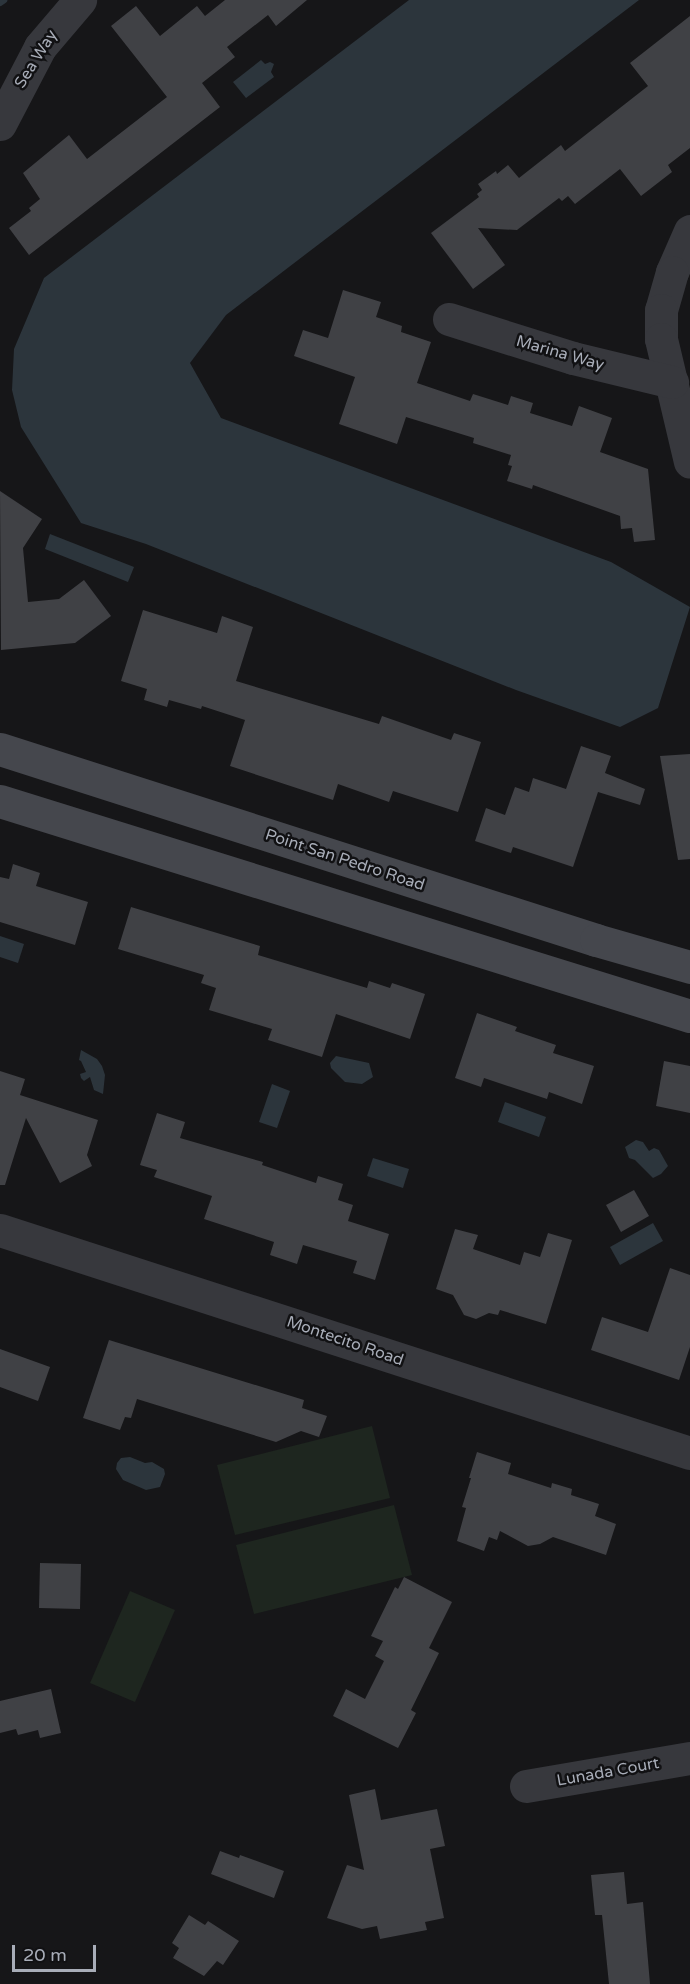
<!DOCTYPE html>
<style>
body{margin:0}
#map{position:relative;width:690px;height:1984px;overflow:hidden;background:#161618;font-family:"Varela Round",sans-serif}
div>[style]{position:absolute}
.green>*{inset:0;background:#1e261f}
.water>*{inset:0;background:#2c353c}
.stream>*{height:8px;margin:-4px;padding:0 4px;transform-origin:4px;border-radius:4px;background:#2c353c}
.building>*{inset:0;background:#404145}
.street>*{height:33px;margin:-16.5px;padding:0 16.5px;transform-origin:16.5px;border-radius:16.5px;background:#37383d}
.secondary>*{height:33px;margin:-16.5px;padding:0 16.5px;transform-origin:16.5px;border-radius:16.5px;background:#45474d}
span{translate:-50% -50%;white-space:nowrap;text-align:center;line-height:1.15;-webkit-text-stroke:5px #111113;paint-order:stroke}
.street-label{font-size:16px;color:#a8adb8}
.scale{position:absolute;left:12px;top:1945px;width:84px;height:27px;box-sizing:border-box;border:3px solid #a8adb8;border-top:0;padding-left:8px;font-size:18px;line-height:21px;white-space:nowrap;color:#a8adb8;-webkit-text-stroke:4px #111113;paint-order:stroke}
</style>
<div id="map">
<div class="green">
<i style="clip-path:polygon(372px 1426px,390px 1498px,235px 1535px,217px 1465px)"></i>
<i style="clip-path:polygon(394px 1505px,412px 1575px,254px 1614px,236px 1545px)"></i>
<i style="clip-path:polygon(130px 1591px,175px 1610px,135px 1702px,90px 1683px)"></i>
</div>
<div class="water">
<i style="clip-path:polygon(409px 0,639px 0,226px 315px,190px 363px,221px 418px,611px 562px,690px 607px,658px 708px,620px 727px,516px 690px,146px 544px,81px 523px,21px 427px,12px 390px,14px 349px,44px 278px)"></i>
<i style="clip-path:polygon(261px 60px,265px 64px,270px 62px,274px 64px,271px 72px,274px 77px,246px 98px,233px 82px)"></i>
<i style="clip-path:polygon(50px 534px,134px 567px,128px 582px,45px 549px)"></i>
<i style="clip-path:polygon(0 936px,24px 944px,18px 963px,0 957px)"></i>
<i style="clip-path:polygon(81px 1050px,97px 1059px,102px 1066px,105px 1075px,103px 1094px,94px 1090px,90px 1077px,84px 1081px,81px 1078px,80px 1074px,86px 1072px,81px 1061px,79px 1060px)"></i>
<i style="clip-path:polygon(336px 1056px,369px 1063px,373px 1077px,362px 1084px,345px 1082px,331px 1068px,330px 1063px)"></i>
<i style="clip-path:polygon(272px 1084px,290px 1091px,277px 1128px,259px 1122px)"></i>
<i style="clip-path:polygon(505px 1102px,546px 1117px,539px 1137px,498px 1122px)"></i>
<i style="clip-path:polygon(636px 1140px,643px 1142px,649px 1151px,654px 1148px,659px 1150px,668px 1166px,661px 1174px,653px 1178px,635px 1160px,629px 1158px,625px 1147px)"></i>
<i style="clip-path:polygon(373px 1158px,409px 1169px,403px 1188px,367px 1176px)"></i>
<i style="clip-path:polygon(653px 1223px,663px 1241px,620px 1265px,610px 1247px)"></i>
<i style="clip-path:polygon(130px 1457px,145px 1463px,152px 1462px,164px 1469px,165px 1474px,160px 1487px,146px 1490px,123px 1480px,116px 1469px,117px 1463px,121px 1458px)"></i>
</div>
<div class="stream">
<i style="left:0;top:2px;width:4px;rotate:-34deg"></i>
</div>
<div class="building">
<i style="clip-path:polygon(225px 0,307px 0,276px 26px,268px 15px,227px 47px,235px 57px,202px 83px,220px 107px,29px 255px,9px 228px,31px 211px,29px 208px,40px 199px,23px 173px,69px 135px,87px 159px,167px 97px,111px 26px,136px 6px,160px 36px,197px 6px,205px 16px)"></i>
<i style="clip-path:polygon(690px 16px,690px 148px,668px 165px,672px 172px,641px 196px,620px 169px,575px 204px,568px 196px,562px 201px,559px 198px,517px 230px,478px 228px,505px 265px,473px 289px,431px 233px,479px 197px,477px 194px,482px 190px,478px 184px,496px 171px,497px 174px,508px 165px,519px 178px,561px 145px,565px 151px,648px 86px,630px 63px)"></i>
<i style="clip-path:polygon(343px 290px,381px 302px,376px 317px,402px 326px,401px 332px,431px 342px,417px 383px,470px 401px,473px 394px,508px 405px,511px 396px,533px 403px,530px 413px,572px 426px,579px 406px,612px 418px,600px 452px,648px 469px,655px 540px,634px 542px,632px 528px,621px 529px,620px 516px,533px 485px,532px 489px,507px 481px,512px 466px,508px 465px,511px 455px,473px 443px,474px 438px,406px 417px,397px 444px,339px 424px,355px 377px,294px 356px,303px 330px,328px 338px)"></i>
<i style="clip-path:polygon(0 491px,42px 519px,23px 548px,28px 602px,59px 599px,84px 580px,111px 616px,75px 643px,1px 650px)"></i>
<i style="clip-path:polygon(143px 610px,217px 633px,222px 616px,253px 627px,236px 681px,379px 724px,382px 716px,451px 740px,454px 733px,481px 742px,458px 812px,393px 791px,389px 802px,338px 784px,333px 800px,230px 766px,245px 720px,202px 706px,201px 709px,169px 700px,167px 707px,144px 700px,147px 689px,121px 681px)"></i>
<i style="clip-path:polygon(581px 746px,611px 756px,605px 773px,645px 789px,640px 805px,598px 792px,573px 867px,513px 847px,511px 853px,475px 841px,486px 808px,505px 815px,515px 787px,529px 792px,533px 778px,566px 789px)"></i>
<i style="clip-path:polygon(690px 754px,690px 859px,678px 860px,660px 756px)"></i>
<i style="clip-path:polygon(13px 864px,40px 873px,36px 886px,88px 902px,75px 945px,0 922px,0 877px,9px 879px)"></i>
<i style="clip-path:polygon(131px 907px,260px 946px,258px 955px,367px 988px,369px 981px,390px 988px,392px 983px,425px 994px,410px 1039px,336px 1014px,322px 1057px,268px 1040px,272px 1029px,209px 1010px,216px 988px,201px 983px,204px 975px,118px 949px)"></i>
<i style="clip-path:polygon(477px 1013px,517px 1027px,515px 1031px,556px 1045px,553px 1053px,594px 1066px,582px 1104px,549px 1092px,547px 1099px,484px 1078px,481px 1087px,455px 1078px)"></i>
<i style="clip-path:polygon(664px 1061px,690px 1066px,690px 1113px,656px 1106px)"></i>
<i style="clip-path:polygon(0 1071px,25px 1079px,20px 1095px,98px 1120px,87px 1155px,92px 1166px,60px 1183px,26px 1118px,5px 1185px,0 1185px)"></i>
<i style="clip-path:polygon(157px 1113px,185px 1122px,180px 1138px,263px 1162px,262px 1165px,316px 1183px,318px 1176px,343px 1184px,338px 1200px,353px 1205px,348px 1221px,389px 1234px,375px 1280px,353px 1273px,357px 1261px,303px 1245px,297px 1264px,270px 1255px,274px 1242px,204px 1219px,212px 1196px,154px 1177px,157px 1170px,140px 1165px)"></i>
<i style="clip-path:polygon(634px 1190px,649px 1216px,621px 1232px,606px 1205px)"></i>
<i style="clip-path:polygon(455px 1229px,478px 1235px,473px 1249px,520px 1265px,524px 1252px,540px 1257px,548px 1233px,572px 1240px,546px 1324px,500px 1310px,498px 1315px,489px 1313px,476px 1319px,464px 1315px,453px 1295px,436px 1289px)"></i>
<i style="clip-path:polygon(670px 1268px,690px 1275px,690px 1347px,679px 1380px,591px 1350px,602px 1317px,648px 1332px)"></i>
<i style="clip-path:polygon(109px 1340px,304px 1400px,302px 1408px,327px 1416px,319px 1437px,301px 1431px,276px 1442px,137px 1399px,131px 1418px,125px 1417px,120px 1430px,83px 1418px)"></i>
<i style="clip-path:polygon(0 1349px,50px 1367px,38px 1401px,0 1387px)"></i>
<i style="clip-path:polygon(477px 1452px,511px 1463px,508px 1474px,551px 1488px,552px 1483px,572px 1489px,571px 1495px,599px 1504px,595px 1516px,616px 1524px,606px 1555px,553px 1537px,540px 1544px,528px 1546px,500px 1531px,497px 1540px,489px 1537px,484px 1551px,457px 1541px,466px 1508px,462px 1507px,471px 1478px,469px 1478px)"></i>
<i style="clip-path:polygon(40px 1563px,81px 1564px,80px 1609px,39px 1608px)"></i>
<i style="clip-path:polygon(404px 1577px,452px 1602px,429px 1648px,439px 1653px,411px 1710px,416px 1713px,398px 1748px,333px 1716px,346px 1689px,365px 1699px,384px 1661px,375px 1656px,383px 1641px,371px 1636px,395px 1587px,398px 1589px)"></i>
<i style="clip-path:polygon(51px 1689px,61px 1733px,40px 1738px,38px 1730px,18px 1735px,16px 1729px,0 1733px,0 1701px)"></i>
<i style="clip-path:polygon(375px 1789px,381px 1820px,437px 1809px,445px 1846px,430px 1849px,444px 1918px,425px 1922px,427px 1930px,380px 1939px,377px 1926px,362px 1929px,327px 1918px,347px 1865px,364px 1870px,349px 1795px)"></i>
<i style="clip-path:polygon(220px 1851px,239px 1858px,240px 1855px,284px 1871px,274px 1898px,211px 1874px)"></i>
<i style="clip-path:polygon(624px 1872px,627px 1904px,643px 1902px,650px 1984px,609px 1984px,602px 1915px,595px 1915px,591px 1875px)"></i>
<i style="clip-path:polygon(189px 1915px,205px 1925px,208px 1921px,239px 1941px,223px 1965px,217px 1961px,204px 1976px,173px 1958px,179px 1948px,172px 1943px)"></i>
</div>
<div class="street">
<i style="left:0;top:124px;width:87px;rotate:-62.5deg"></i>
<i style="left:40px;top:47px;width:62px;rotate:-49.6deg"></i>
<i style="left:690px;top:231px;width:45px;rotate:113.7deg"></i>
<i style="left:672px;top:272px;width:40px;rotate:106deg"></i>
<i style="left:661px;top:310px;width:29px;rotate:90deg"></i>
<i style="left:661px;top:339px;width:126px;rotate:76.7deg"></i>
<i style="left:449px;top:319px;width:130px;rotate:17.5deg"></i>
<i style="left:573px;top:358px;width:102px;rotate:13.6deg"></i>
<i style="left:0;top:1230px;width:725px;rotate:17.91deg"></i>
<i style="left:526px;top:1786px;width:166px;rotate:-9.7deg"></i>
</div>
<div class="secondary">
<i style="left:0;top:749px;width:626px;rotate:17.77deg"></i>
<i style="left:596px;top:940px;width:98px;rotate:16deg"></i>
<i style="left:0;top:801px;width:723px;rotate:17.31deg"></i>
</div>
<div class="street-label">
<span style="left:36px;top:59px;rotate:-58deg">Sea Way</span>
<span style="left:560px;top:353px;rotate:16deg">Marina Way</span>
<span style="left:345px;top:860px;rotate:18deg">Point San Pedro Road</span>
<span style="left:345px;top:1341px;rotate:19deg">Montecito Road</span>
<span style="left:608px;top:1772px;rotate:-10deg">Lunada Court</span>
</div>
<div class="scale">20 m</div>
</div>
